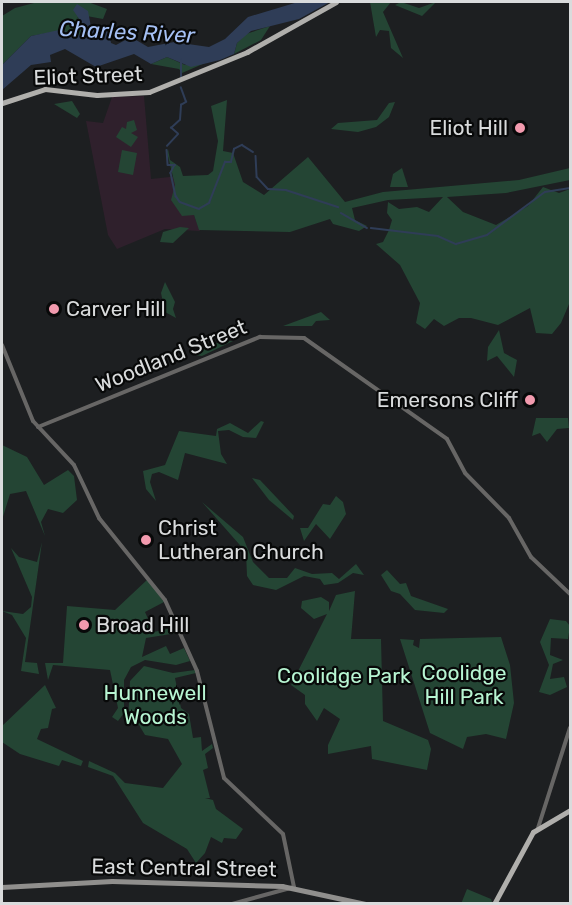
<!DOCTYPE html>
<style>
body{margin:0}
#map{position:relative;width:572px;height:905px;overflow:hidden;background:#1d1f21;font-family:Rubik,sans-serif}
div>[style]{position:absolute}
.education>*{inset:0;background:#2f202c}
.green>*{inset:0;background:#244534}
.water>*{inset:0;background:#2f3d57}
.stream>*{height:1.5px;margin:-0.75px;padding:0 0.75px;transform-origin:0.75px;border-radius:0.75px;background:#2f3d57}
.tertiary>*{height:4px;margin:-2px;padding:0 2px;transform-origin:2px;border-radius:2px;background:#676665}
.secondary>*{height:4.5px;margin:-2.25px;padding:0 2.25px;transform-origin:2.25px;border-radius:2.25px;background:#908f8d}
.primary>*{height:5px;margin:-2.5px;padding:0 2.5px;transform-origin:2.5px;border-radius:2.5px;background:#b0afac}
.dots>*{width:16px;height:16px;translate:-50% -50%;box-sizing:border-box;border:3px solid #080909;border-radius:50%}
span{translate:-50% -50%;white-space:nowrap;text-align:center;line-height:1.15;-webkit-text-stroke:4.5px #080909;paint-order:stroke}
.street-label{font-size:21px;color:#d9dbdc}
.poi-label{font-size:21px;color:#d9dbdc}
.right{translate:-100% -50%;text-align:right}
.left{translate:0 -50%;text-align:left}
.park-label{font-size:21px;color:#b7f5d2}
.water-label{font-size:22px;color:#a5c0f4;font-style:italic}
.frame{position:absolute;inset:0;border:3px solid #d9dbdc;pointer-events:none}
</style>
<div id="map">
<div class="education">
<i style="clip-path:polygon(144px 96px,151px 179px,179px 176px,200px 231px,165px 229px,117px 249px,108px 235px,86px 121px,103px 123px,112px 97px)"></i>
</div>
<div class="green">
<i style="clip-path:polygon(38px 2px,88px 2px,107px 9px,103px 19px,81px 15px,76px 19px,80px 17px,88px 32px,85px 36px,59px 31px,31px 36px,2px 65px,2px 16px,15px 8px)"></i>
<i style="clip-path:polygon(370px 2px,391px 2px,383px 12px,403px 58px,391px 48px,389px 31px,380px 30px,376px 37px)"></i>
<i style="clip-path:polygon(401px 2px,419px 8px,436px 2px,422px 16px,395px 5px)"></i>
<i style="clip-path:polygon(270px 26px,261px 40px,234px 54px,237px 43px,246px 34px)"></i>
<i style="clip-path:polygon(167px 57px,185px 65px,205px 63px,182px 73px,179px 69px,151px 64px)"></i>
<i style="clip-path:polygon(227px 100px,223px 151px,233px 153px,243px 182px,264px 195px,308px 157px,345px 202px,383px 192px,519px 180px,570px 168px,570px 180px,506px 193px,447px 197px,463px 212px,496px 225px,528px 206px,543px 187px,559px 193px,570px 189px,569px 304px,561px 323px,552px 334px,536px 333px,530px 308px,498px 325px,471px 318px,459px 318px,444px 326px,434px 319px,425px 329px,416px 323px,420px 303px,400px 265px,376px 244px,383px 242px,389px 230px,392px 220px,387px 213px,388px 202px,399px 209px,417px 207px,429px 212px,443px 197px,388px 200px,352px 208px,355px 220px,367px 226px,359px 231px,333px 224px,330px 219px,290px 232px,199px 230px,194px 215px,182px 216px,171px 200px,175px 185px,167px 152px,168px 149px,170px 160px,180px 167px,183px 176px,208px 175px,213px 171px,218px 141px,211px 106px)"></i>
<i style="clip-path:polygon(72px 101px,80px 114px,77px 118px,54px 104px)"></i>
<i style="clip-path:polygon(395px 102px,389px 117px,376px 127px,358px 132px,331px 129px,338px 123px,377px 120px,389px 103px)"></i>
<i style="clip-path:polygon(134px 120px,137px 130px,131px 133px,138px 137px,131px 147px,116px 137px,122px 127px,126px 129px,127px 122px)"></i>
<i style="clip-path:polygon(122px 150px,137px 153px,133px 175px,118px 172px)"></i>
<i style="clip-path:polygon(402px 168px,408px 187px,390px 187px,393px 174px)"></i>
<i style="clip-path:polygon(180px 227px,189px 228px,173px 243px,160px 242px,163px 232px)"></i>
<i style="clip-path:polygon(165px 282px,175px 302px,173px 309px,176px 318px,165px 312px,161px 293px)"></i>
<i style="clip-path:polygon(321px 312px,330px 320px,316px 321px,312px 326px,283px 326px)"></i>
<i style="clip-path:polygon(499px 330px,504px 353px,517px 360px,514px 377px,497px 356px,487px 361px,488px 347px)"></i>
<i style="clip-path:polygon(226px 341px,233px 341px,202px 356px,195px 355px,198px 347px)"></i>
<i style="clip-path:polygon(536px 418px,568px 418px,569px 428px,557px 429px,547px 442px,540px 433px,532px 436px)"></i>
<i style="clip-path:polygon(261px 421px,264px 422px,256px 438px,243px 437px,229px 430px,218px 431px,221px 454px,227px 464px,185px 453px,178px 480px,159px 472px,152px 474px,150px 482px,156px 501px,146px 489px,143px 471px,165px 465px,179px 431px,216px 436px,217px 429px,230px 423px,248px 433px)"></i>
<i style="clip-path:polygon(2px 445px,27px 457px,44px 485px,68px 470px,74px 476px,77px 500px,63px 513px,48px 509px,41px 522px,45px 536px,26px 491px,10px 494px,2px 520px)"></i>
<i style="clip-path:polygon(252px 478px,260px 480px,294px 516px,293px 520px,269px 500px)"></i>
<i style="clip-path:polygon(336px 496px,343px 502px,346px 514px,330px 539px,316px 524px,304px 541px,300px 528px,308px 528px,323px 504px,330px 505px)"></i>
<i style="clip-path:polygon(202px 502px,243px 537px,253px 562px,269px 578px,287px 578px,295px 568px,312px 574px,332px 573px,339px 579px,356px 564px,364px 575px,353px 573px,338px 583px,324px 585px,320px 579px,304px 576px,276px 590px,253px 585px,247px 576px,246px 552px)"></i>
<i style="clip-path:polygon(42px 542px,25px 662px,37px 663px,39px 674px,21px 671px,26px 638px,12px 615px,2px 611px,23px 614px,31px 607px,32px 597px,11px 548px,19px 557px,37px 562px)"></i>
<i style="clip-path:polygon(387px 570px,400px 584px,406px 583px,411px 596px,448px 609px,444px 613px,415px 610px,400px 594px,391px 591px,381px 575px)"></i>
<i style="clip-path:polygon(148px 579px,164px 602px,145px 612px,154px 632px,175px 627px,177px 633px,146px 638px,142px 657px,166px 646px,170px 654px,184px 648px,190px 661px,176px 665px,145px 660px,131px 667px,124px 680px,124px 713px,118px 721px,112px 717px,118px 708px,110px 670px,53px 665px,48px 680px,45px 663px,63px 663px,67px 606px,115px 610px)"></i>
<i style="clip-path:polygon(355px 591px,351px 639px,381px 639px,383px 721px,428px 740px,431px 749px,427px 770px,372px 759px,371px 746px,328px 754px,328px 745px,340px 719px,324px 708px,317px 721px,305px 704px,305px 695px,291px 685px,327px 614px,314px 619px,301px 608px,302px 601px,321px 597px,329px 602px,329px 611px,336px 595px)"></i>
<i style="clip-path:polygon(550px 619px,566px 621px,570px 626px,568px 639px,551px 638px,550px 655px,563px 660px,553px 664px,550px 679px,564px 677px,567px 687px,550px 695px,539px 692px,549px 665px,540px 642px)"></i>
<i style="clip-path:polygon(501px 637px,510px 665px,514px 703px,506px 739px,486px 734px,467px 737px,463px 749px,430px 733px,400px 639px,414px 640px,413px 645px,419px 648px,420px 639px)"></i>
<i style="clip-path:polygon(144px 666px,173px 673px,195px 670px,196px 673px,175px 678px,181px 708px,189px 714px,193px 738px,201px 737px,202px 751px,212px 744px,213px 748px,205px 754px,208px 768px,203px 770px,210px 798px,205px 798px,213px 800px,216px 809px,243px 829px,236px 839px,224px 838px,222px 843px,211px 837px,205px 853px,196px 863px,187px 849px,143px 823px,113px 776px,88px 767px,89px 761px,115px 773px,125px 783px,163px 788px,182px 764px,168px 739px,145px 735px,139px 725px,128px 722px,130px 681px)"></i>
<i style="clip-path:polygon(45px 685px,56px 708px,52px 709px,48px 728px,41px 729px,37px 739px,83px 761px,81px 766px,62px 760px,59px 766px,20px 754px,2px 742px,2px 726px)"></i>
<i style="clip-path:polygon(467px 889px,491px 899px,492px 902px,461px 904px)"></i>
</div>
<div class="water">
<i style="clip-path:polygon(298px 2px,330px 2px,299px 19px,251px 31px,237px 43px,234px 54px,220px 60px,191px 67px,167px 57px,151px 64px,134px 54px,96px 67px,65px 49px,50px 55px,51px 62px,31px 65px,2px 90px,2px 65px,31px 36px,59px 30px,85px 36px,88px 32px,73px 10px,77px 4px,88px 11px,91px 27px,109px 32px,111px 43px,116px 45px,131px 37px,148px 47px,174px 42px,209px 47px,225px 39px,248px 17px)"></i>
</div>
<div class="stream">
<i style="left:181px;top:77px;width:17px;rotate:-90deg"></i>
<i style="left:167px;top:146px;width:16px;rotate:-47deg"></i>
<i style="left:178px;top:134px;width:9px;rotate:-139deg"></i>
<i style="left:171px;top:128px;width:12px;rotate:-42deg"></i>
<i style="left:180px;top:120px;width:15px;rotate:-86deg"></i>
<i style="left:181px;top:105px;width:6px;rotate:-31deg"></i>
<i style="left:186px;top:102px;width:15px;rotate:-110deg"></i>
<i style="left:167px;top:150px;width:15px;rotate:86deg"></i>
<i style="left:168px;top:165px;width:7px"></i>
<i style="left:175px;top:165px;width:9px;rotate:117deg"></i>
<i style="left:171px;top:173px;width:24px;rotate:78deg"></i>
<i style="left:176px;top:196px;width:7px;rotate:56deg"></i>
<i style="left:180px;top:202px;width:20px;rotate:20deg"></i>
<i style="left:199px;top:209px;width:12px;rotate:-31deg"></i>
<i style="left:209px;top:203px;width:44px;rotate:-68.7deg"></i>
<i style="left:225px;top:162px;width:6px"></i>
<i style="left:231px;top:162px;width:13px;rotate:-77deg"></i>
<i style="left:234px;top:149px;width:9px;rotate:-27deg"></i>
<i style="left:242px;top:145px;width:13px;rotate:32deg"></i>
<i style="left:256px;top:156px;width:21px;rotate:87deg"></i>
<i style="left:257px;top:177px;width:16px;rotate:47deg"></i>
<i style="left:268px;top:189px;width:18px;rotate:3deg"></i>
<i style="left:286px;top:190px;width:55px;rotate:18.1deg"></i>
<i style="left:341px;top:213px;width:30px;rotate:30deg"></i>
<i style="left:371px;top:228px;width:67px;rotate:6.8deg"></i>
<i style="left:438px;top:236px;width:20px;rotate:24deg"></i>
<i style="left:456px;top:244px;width:32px;rotate:-16deg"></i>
<i style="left:487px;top:235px;width:72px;rotate:-36.6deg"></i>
<i style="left:545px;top:192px;width:25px;rotate:-9deg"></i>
</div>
<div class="tertiary">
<i style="left:2px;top:345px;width:82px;rotate:67.8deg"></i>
<i style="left:33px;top:421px;width:60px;rotate:47deg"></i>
<i style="left:74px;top:465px;width:59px;rotate:64.7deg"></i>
<i style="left:99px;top:518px;width:105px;rotate:51.2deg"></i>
<i style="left:165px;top:600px;width:78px;rotate:65.7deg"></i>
<i style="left:197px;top:671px;width:110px;rotate:75.8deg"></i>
<i style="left:224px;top:778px;width:81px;rotate:43.5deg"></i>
<i style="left:283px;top:834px;width:54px;rotate:78.3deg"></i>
<i style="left:294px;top:887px;width:64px;rotate:164.7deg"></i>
<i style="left:38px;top:427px;width:240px;rotate:-22.1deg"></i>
<i style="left:260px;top:337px;width:44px;rotate:1.3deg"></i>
<i style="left:304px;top:338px;width:175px;rotate:35.2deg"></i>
<i style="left:447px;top:439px;width:38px;rotate:62deg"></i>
<i style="left:465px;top:473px;width:63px;rotate:45.6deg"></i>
<i style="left:509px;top:518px;width:45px;rotate:60.6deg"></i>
<i style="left:531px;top:557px;width:54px;rotate:43.5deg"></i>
<i style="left:538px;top:828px;width:105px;rotate:-72.3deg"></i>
</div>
<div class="secondary">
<i style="left:2px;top:887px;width:110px;rotate:-3.1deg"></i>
<i style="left:112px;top:881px;width:170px;rotate:1.7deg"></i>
<i style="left:282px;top:886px;width:85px;rotate:12.2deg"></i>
</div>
<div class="primary">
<i style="left:2px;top:103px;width:45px;rotate:-18deg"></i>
<i style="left:45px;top:89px;width:52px;rotate:6.6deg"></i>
<i style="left:97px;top:95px;width:52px;rotate:-3.3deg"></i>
<i style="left:149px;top:92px;width:106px;rotate:-22.2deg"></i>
<i style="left:247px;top:52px;width:102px;rotate:-29.3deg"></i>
<i style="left:494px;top:904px;width:82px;rotate:-61.6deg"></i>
<i style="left:533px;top:832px;width:43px;rotate:-30.7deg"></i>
</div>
<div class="dots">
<i style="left:520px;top:128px;background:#f29aae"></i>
<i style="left:54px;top:309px;background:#f29aae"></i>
<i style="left:530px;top:400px;background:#f29aae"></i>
<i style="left:146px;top:540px;background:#f29aae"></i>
<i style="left:84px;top:625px;background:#f29aae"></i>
</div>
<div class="street-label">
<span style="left:88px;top:76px;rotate:-2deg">Eliot Street</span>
<span style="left:171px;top:356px;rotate:-22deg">Woodland Street</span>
<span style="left:184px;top:868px;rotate:1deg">East Central Street</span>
</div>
<div class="poi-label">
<span class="right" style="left:508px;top:128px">Eliot Hill</span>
<span class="left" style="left:66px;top:309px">Carver Hill</span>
<span class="right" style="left:518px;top:400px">Emersons Cliff</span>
<span class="left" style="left:158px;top:540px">Christ<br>Lutheran Church</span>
<span class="left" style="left:96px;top:625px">Broad Hill</span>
</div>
<div class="park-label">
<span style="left:464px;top:685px">Coolidge<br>Hill Park</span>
<span style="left:344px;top:676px">Coolidge Park</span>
<span style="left:155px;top:705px">Hunnewell<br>Woods</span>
</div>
<div class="water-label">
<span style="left:127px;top:32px;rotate:3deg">Charles River</span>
</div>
<div class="frame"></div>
</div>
